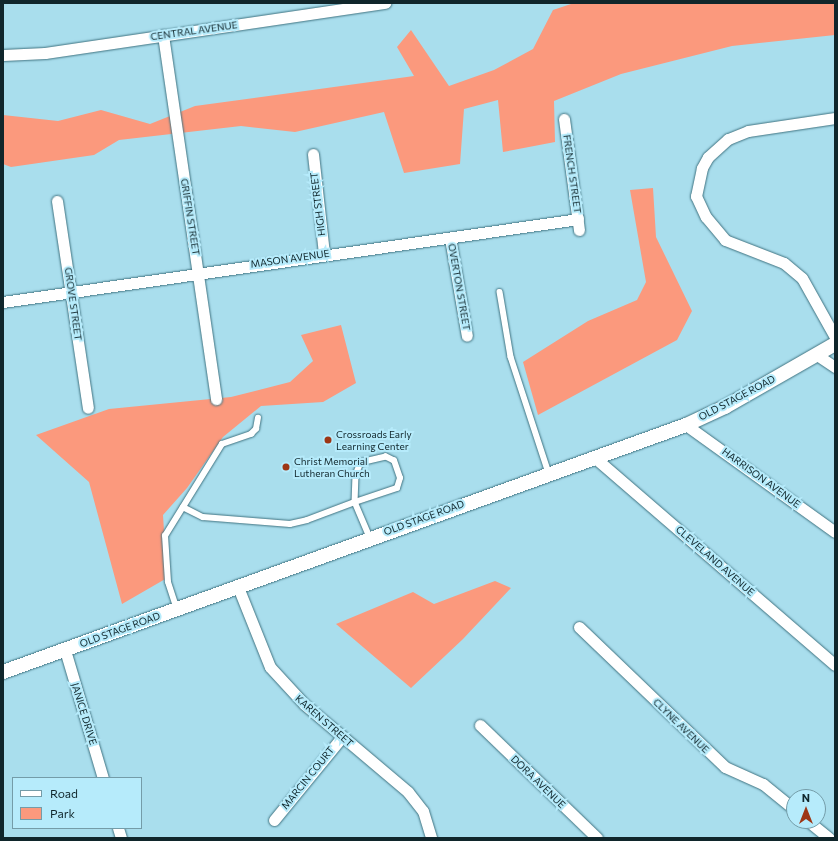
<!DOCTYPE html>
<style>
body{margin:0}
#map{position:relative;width:838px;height:841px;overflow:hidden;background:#a9deed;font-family:Commissioner,sans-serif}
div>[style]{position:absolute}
.green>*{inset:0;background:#fb997d}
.roads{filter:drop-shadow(0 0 1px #407381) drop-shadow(0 0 1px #407381)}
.service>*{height:5.5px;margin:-2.75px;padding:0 2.75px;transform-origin:2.75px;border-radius:2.75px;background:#fff}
.minor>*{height:11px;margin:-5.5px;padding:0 5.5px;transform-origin:5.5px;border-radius:5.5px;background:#fff}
.tertiary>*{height:14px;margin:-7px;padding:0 7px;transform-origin:7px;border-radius:7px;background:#fff}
.dots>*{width:11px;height:11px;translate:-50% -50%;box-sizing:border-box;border:2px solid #b6ebfb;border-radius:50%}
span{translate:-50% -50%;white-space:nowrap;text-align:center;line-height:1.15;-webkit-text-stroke:4px #b6ebfb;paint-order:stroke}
.street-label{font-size:10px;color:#10262b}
.poi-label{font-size:10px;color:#10262b}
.left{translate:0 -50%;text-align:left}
.frame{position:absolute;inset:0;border:4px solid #10262b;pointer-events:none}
.legend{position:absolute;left:12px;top:777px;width:130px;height:52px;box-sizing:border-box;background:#b6ebfb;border:1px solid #749ca8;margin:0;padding:5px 7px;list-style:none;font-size:12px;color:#10262b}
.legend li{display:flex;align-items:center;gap:8px;height:20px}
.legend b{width:20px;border:1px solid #749ca8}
.north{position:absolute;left:786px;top:789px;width:40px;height:40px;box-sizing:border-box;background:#b6ebfb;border:1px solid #749ca8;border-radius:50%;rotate:0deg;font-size:11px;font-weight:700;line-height:16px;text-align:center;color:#10262b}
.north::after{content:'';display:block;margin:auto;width:14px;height:18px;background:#9d3615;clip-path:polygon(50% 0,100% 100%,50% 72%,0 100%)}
</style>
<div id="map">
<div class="green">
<i style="clip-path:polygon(574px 3px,835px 3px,835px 35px,732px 46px,621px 74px,554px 101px,555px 142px,503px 152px,498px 100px,464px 109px,460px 164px,404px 173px,384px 112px,295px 132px,241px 126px,119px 140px,94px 155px,11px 167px,3px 164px,3px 115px,58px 121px,101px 110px,150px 124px,195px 106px,414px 76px,397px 47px,411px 30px,449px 86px,494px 70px,533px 49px,553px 10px)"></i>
<i style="clip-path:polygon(653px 188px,656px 237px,692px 311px,677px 340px,538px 415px,523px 362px,588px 321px,637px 300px,646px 282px,630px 190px)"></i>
<i style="clip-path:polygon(341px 325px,356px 383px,323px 402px,261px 406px,223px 437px,187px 488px,163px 515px,167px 578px,122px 604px,89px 482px,36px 435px,109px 409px,231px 397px,290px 382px,313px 361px,301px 335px)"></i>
<i style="clip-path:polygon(495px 581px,511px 588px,463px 639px,411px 688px,336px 624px,413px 592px,434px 604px)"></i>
</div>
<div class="roads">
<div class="service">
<i style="left:500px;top:292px;width:66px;rotate:80.4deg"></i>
<i style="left:511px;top:357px;width:122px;rotate:71.9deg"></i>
<i style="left:183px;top:507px;width:22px;rotate:27deg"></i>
<i style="left:203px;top:517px;width:87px;rotate:4.6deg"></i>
<i style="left:290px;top:524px;width:17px;rotate:-13deg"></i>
<i style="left:307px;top:520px;width:51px;rotate:-20.6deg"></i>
<i style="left:355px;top:502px;width:44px;rotate:-18.4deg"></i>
<i style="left:397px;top:488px;width:10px;rotate:-73deg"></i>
<i style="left:400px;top:478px;width:18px;rotate:-109deg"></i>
<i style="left:394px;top:461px;width:9px;rotate:-153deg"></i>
<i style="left:386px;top:457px;width:26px;rotate:167deg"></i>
<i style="left:361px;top:463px;width:13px;rotate:113deg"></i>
<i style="left:356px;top:475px;width:27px;rotate:92deg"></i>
<i style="left:355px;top:502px;width:39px;rotate:67deg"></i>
<i style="left:177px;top:610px;width:29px;rotate:-108deg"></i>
<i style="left:168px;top:582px;width:46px;rotate:-93.7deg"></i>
<i style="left:165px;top:536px;width:108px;rotate:-58.2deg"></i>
<i style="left:222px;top:444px;width:31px;rotate:-19deg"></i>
<i style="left:251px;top:434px;width:7px;rotate:-45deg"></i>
<i style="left:256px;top:429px;width:11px;rotate:-80deg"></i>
</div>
<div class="minor">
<i style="left:163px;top:35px;width:368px;rotate:81.7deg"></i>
<i style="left:3px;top:55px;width:42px;rotate:-2.7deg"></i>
<i style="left:45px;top:53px;width:344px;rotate:-8.4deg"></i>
<i style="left:835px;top:118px;width:88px;rotate:171.5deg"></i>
<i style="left:748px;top:131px;width:22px;rotate:158deg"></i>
<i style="left:728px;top:139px;width:27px;rotate:138deg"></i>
<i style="left:708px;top:157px;width:13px;rotate:119deg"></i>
<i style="left:702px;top:168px;width:29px;rotate:102deg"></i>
<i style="left:696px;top:196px;width:23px;rotate:65deg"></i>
<i style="left:706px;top:217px;width:30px;rotate:50deg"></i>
<i style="left:725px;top:240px;width:63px;rotate:21.3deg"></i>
<i style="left:784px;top:263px;width:23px;rotate:40deg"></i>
<i style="left:802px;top:278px;width:68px;rotate:60.8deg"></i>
<i style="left:564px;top:119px;width:112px;rotate:82.3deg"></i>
<i style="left:313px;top:154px;width:101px;rotate:83.7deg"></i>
<i style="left:57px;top:201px;width:209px;rotate:81.5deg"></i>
<i style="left:450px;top:238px;width:99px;rotate:80.2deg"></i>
<i style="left:3px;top:302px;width:581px;rotate:-8.21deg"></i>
<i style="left:817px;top:355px;width:22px;rotate:34deg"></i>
<i style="left:686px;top:425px;width:183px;rotate:35.7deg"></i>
<i style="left:594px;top:457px;width:318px;rotate:40.8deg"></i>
<i style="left:238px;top:587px;width:86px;rotate:68.2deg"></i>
<i style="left:270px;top:667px;width:50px;rotate:47.4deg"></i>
<i style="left:304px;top:704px;width:136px;rotate:40.2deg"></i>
<i style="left:408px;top:792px;width:24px;rotate:52deg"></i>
<i style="left:423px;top:811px;width:28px;rotate:73deg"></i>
<i style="left:579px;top:627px;width:202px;rotate:43.8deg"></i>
<i style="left:725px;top:767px;width:42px;rotate:24.1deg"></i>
<i style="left:763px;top:784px;width:40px;rotate:39deg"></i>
<i style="left:65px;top:650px;width:134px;rotate:73.5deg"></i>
<i style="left:480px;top:725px;width:163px;rotate:44deg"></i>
<i style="left:274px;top:820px;width:107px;rotate:-50.7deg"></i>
<i style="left:808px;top:821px;width:27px;rotate:39deg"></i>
<i style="left:118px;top:828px;width:10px;rotate:73deg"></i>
</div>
<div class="tertiary">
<i style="left:3px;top:672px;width:726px;rotate:-19.88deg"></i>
<i style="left:686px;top:425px;width:43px;rotate:-24.8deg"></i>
<i style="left:725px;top:407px;width:127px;rotate:-29.8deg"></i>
</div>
</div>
<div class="dots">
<i style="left:328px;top:440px;background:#9d3615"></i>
<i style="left:286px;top:467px;background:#9d3615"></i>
</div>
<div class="street-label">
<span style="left:194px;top:31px;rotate:-8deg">CENTRAL AVENUE</span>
<span style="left:572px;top:174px;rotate:82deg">FRENCH STREET</span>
<span style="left:318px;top:204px;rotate:-97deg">HIGH STREET</span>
<span style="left:190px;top:217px;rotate:81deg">GRIFFIN STREET</span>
<span style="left:290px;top:259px;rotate:-8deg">MASON AVENUE</span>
<span style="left:459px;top:287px;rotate:80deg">OVERTON STREET</span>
<span style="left:73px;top:304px;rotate:82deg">GROVE STREET</span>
<span style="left:737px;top:398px;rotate:-28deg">OLD STAGE ROAD</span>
<span style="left:761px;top:478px;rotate:36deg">HARRISON AVENUE</span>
<span style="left:424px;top:518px;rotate:-20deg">OLD STAGE ROAD</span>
<span style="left:715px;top:561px;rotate:41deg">CLEVELAND AVENUE</span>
<span style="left:120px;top:630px;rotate:-20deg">OLD STAGE ROAD</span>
<span style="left:84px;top:714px;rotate:73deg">JANICE DRIVE</span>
<span style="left:324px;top:721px;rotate:41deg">KAREN STREET</span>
<span style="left:681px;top:726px;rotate:44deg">CLYNE AVENUE</span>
<span style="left:308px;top:778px;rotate:-51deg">MARCIN COURT</span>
<span style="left:538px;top:782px;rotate:44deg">DORA AVENUE</span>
</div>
<div class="poi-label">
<span class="left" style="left:336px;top:440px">Crossroads Early<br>Learning Center</span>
<span class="left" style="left:294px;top:467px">Christ Memorial<br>Lutheran Church</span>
</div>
<div class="frame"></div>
<ul class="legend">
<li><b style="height:5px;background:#fff"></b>Road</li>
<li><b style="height:11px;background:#fb997d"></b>Park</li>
</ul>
<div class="north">N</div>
</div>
